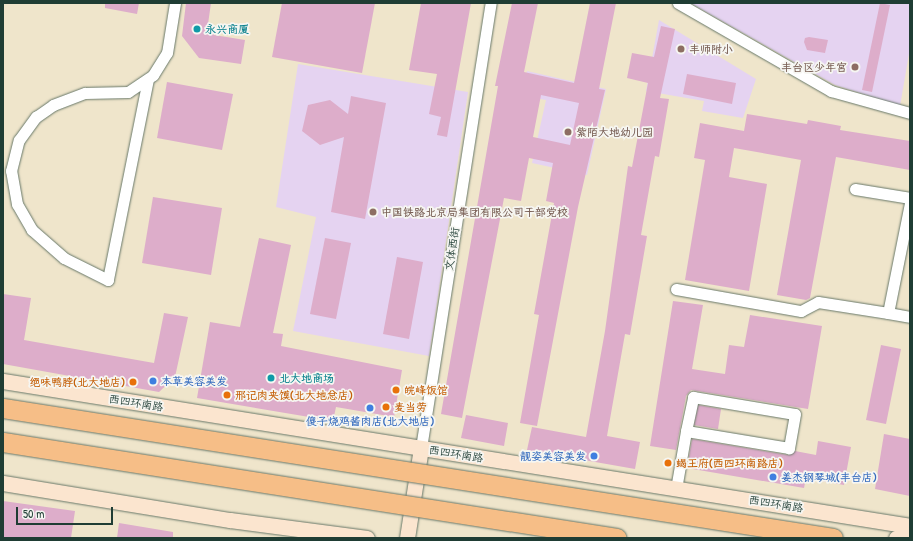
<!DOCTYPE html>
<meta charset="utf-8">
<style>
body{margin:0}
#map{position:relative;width:913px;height:541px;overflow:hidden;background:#efe5cb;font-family:"Patrick Hand","LXGW WenKai TC",sans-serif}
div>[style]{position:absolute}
.built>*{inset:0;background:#e5d3f1}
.building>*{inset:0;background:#ddadca}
.roads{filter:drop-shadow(0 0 1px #687869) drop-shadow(0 0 1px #687869)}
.street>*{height:11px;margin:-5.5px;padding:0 5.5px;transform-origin:5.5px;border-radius:5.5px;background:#fff}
.secondary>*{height:15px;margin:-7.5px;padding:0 7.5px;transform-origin:7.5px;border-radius:7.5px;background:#fbe5cf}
.bridges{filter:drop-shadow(0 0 1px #687869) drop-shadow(0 0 1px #687869)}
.highway-bridge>*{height:19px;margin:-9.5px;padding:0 9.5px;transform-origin:9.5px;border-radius:9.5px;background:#f6be87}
.dots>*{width:11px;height:11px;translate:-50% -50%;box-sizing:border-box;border:2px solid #f6f6f2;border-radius:50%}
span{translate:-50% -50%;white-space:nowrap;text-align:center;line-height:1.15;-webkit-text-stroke:3.5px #f6f6f2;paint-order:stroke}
.culture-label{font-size:11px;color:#0d838f;font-weight:700}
.left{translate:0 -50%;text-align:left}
.education-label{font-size:11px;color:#785e54;font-weight:700}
.right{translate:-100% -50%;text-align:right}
.street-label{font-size:11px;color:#1f3d34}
.shop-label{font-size:11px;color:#366cbe;font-weight:700}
.food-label{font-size:11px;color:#c56008;font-weight:700}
.frame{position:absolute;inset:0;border:4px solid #1f3d34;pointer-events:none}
.scale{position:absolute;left:16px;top:507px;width:97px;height:18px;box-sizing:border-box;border:2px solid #1f3d34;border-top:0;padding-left:5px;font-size:12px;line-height:14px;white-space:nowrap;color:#1f3d34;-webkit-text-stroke:3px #f6f6f2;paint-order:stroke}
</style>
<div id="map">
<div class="built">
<i style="clip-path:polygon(690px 3px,910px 3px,910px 48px,900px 106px,835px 85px)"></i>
<i style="clip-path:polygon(659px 20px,756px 79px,743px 118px,702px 111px,704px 101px,646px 91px)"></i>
<i style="clip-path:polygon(298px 64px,468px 92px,429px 356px,293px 331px,316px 217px,276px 207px)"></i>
<i style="clip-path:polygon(527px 71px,606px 89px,587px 175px,532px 163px,546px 100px,522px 96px)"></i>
</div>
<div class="building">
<i style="clip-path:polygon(105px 3px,139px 3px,137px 14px,105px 8px)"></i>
<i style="clip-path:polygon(186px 3px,211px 3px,208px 24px,214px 35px,245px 40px,241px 64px,199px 58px,182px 36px)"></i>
<i style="clip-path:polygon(282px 3px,375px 3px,362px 73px,272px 57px)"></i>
<i style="clip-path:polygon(421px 3px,471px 3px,447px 137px,437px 135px,441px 117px,429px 114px,437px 74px,409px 70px)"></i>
<i style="clip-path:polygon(evenodd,512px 3px,538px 3px,524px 72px,574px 83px,590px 3px,616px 3px,599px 89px,605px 90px,578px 207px,537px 426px,520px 423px,539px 315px,534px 314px,554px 203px,546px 201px,553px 163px,529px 158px,521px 201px,504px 198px,462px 418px,441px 414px,498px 86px,495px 86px,512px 3px,541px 95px,579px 103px,570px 145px,533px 137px,541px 95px)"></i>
<i style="clip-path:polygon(880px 3px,890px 5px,872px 92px,862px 90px)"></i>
<i style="clip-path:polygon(661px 26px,675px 29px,660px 98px,669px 99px,659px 157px,655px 156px,641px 235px,647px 236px,630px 335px,625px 334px,607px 436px,640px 442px,635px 469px,527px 450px,532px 427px,586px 437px,605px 331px,628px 166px,632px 167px,648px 83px,627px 78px,632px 53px,654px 57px)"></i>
<i style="clip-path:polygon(809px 37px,828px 40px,825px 53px,807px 50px,804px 42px,805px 38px)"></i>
<i style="clip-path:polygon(687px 74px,736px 83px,732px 104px,683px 94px)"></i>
<i style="clip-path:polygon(167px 82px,233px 94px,222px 150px,157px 138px)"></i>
<i style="clip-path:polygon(351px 96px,386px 103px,365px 219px,331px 212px,344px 137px,320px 145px,302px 131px,308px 105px,330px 100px,348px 114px)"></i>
<i style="clip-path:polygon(747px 114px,807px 124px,808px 120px,841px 126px,840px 130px,910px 141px,910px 170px,836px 157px,810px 298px,806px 300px,777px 295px,801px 160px,734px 148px,729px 177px,767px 184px,749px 291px,685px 280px,705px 160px,694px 158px,700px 123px,744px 131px)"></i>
<i style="clip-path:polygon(153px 197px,222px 208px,211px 275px,142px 263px)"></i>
<i style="clip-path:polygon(259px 238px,291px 245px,273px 333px,283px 334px,281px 346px,402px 370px,394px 417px,336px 407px,333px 421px,197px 398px,210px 322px,240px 327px)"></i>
<i style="clip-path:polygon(325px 238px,351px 243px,336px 319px,310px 314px)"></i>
<i style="clip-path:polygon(397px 257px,423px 262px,409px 339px,383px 334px)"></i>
<i style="clip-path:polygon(3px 294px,31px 298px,24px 340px,154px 363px,164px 313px,188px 317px,175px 377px,159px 392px,3px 364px)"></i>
<i style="clip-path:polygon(673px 301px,703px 305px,692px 369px,725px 374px,729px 345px,744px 347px,750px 315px,822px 326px,808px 409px,691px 390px,686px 396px,676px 450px,650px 446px)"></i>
<i style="clip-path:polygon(881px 345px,901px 349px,886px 424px,866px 420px)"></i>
<i style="clip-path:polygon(698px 405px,721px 409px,718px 429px,694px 425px)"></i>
<i style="clip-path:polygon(466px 415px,508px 423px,504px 446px,461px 438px)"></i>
<i style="clip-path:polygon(884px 434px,910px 439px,910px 496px,875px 489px)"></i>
<i style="clip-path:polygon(692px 439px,788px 455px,795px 451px,816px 455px,818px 441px,851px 447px,844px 485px,806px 478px,804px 488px,687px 468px)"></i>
<i style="clip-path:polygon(3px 501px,75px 511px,71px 538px,3px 538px)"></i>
<i style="clip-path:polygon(119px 523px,173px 532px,173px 538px,117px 538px)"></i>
</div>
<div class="roads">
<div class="street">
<i style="left:678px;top:3px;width:177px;rotate:29.9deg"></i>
<i style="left:831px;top:91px;width:82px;rotate:15.6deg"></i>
<i style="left:148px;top:79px;width:205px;rotate:101.3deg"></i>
<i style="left:108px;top:280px;width:49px;rotate:-153.4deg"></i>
<i style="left:64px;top:258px;width:43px;rotate:-138.8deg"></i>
<i style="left:32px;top:230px;width:30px;rotate:-120deg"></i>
<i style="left:17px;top:204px;width:34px;rotate:-100deg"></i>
<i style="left:11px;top:171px;width:32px;rotate:-76deg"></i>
<i style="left:19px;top:140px;width:29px;rotate:-54deg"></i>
<i style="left:36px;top:117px;width:21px;rotate:-35deg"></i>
<i style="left:53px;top:105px;width:34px;rotate:-21deg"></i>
<i style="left:85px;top:93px;width:43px;rotate:-1.3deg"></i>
<i style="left:128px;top:92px;width:30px;rotate:-34deg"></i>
<i style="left:153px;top:75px;width:26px;rotate:-58deg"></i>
<i style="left:167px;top:53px;width:51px;rotate:-80.9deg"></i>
<i style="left:855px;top:189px;width:56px;rotate:9.3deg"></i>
<i style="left:910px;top:203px;width:112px;rotate:101.3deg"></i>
<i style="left:888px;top:313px;width:22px;rotate:10deg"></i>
<i style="left:676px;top:289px;width:127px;rotate:10deg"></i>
<i style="left:801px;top:311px;width:19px;rotate:-28deg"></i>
<i style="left:818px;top:302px;width:71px;rotate:8.9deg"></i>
<i style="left:421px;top:448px;width:450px;rotate:-81.1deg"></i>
<i style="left:676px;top:489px;width:59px;rotate:-80.2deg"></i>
<i style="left:686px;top:431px;width:35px;rotate:-78deg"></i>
<i style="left:693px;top:397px;width:103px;rotate:9.5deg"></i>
<i style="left:795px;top:414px;width:35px;rotate:100deg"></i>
<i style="left:789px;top:448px;width:104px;rotate:-170.6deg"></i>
</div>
<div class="secondary">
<i style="left:3px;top:381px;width:919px;rotate:9.08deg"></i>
<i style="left:3px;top:483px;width:230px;rotate:9.3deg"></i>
<i style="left:230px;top:520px;width:138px;rotate:7.5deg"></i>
<i style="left:407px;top:538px;width:91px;rotate:-81.2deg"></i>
<i style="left:896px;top:538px;width:15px;rotate:-16deg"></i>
</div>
</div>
<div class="bridges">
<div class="highway-bridge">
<i style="left:3px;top:408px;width:840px;rotate:8.9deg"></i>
<i style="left:3px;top:442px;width:621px;rotate:8.89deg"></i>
</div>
</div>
<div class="dots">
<i style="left:197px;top:29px;background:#0f9aa8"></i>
<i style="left:681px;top:49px;background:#8d6e63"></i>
<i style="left:855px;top:67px;background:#8d6e63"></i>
<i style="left:568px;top:132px;background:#8d6e63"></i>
<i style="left:373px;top:212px;background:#8d6e63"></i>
<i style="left:271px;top:378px;background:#0f9aa8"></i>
<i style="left:153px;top:381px;background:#3f7fe0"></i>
<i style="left:133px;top:382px;background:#e8710a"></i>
<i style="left:396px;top:390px;background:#e8710a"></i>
<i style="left:227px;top:395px;background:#e8710a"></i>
<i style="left:386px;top:407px;background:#e8710a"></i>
<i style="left:370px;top:408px;background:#3f7fe0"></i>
<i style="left:594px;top:456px;background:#3f7fe0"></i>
<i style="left:668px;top:463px;background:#e8710a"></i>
<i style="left:773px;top:477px;background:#3f7fe0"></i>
</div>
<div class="culture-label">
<span class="left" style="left:205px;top:29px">永兴商厦</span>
<span class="left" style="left:279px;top:378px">北大地商场</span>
</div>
<div class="education-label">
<span class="left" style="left:689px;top:49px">丰师附小</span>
<span class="right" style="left:847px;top:67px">丰台区少年宫</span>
<span class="left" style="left:576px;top:132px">紫陌大地幼儿园</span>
<span class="left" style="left:381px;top:212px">中国铁路北京局集团有限公司干部党校</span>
</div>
<div class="street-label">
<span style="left:452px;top:249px;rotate:-81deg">文体西街</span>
<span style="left:136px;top:403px;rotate:9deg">西四环南路</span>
<span style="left:456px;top:454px;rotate:9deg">西四环南路</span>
<span style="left:776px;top:504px;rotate:9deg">西四环南路</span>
</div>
<div class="shop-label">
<span class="left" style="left:161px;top:381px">本草美容美发</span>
<span style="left:370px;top:421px">傻子烧鸡酱肉店(北大地店)</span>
<span class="right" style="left:586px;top:456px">靓姿美容美发</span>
<span class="left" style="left:781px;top:477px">姜杰钢琴城(丰台店)</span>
</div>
<div class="food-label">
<span class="right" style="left:125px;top:382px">绝味鸭脖(北大地店)</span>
<span class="left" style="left:404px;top:390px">皖峰饭馆</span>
<span class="left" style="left:235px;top:395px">邢记肉夹馍(北大地总店)</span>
<span class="left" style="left:394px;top:407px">麦当劳</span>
<span class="left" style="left:676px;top:463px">蝎王府(西四环南路店)</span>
</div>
<div class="frame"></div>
<div class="scale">50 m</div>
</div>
